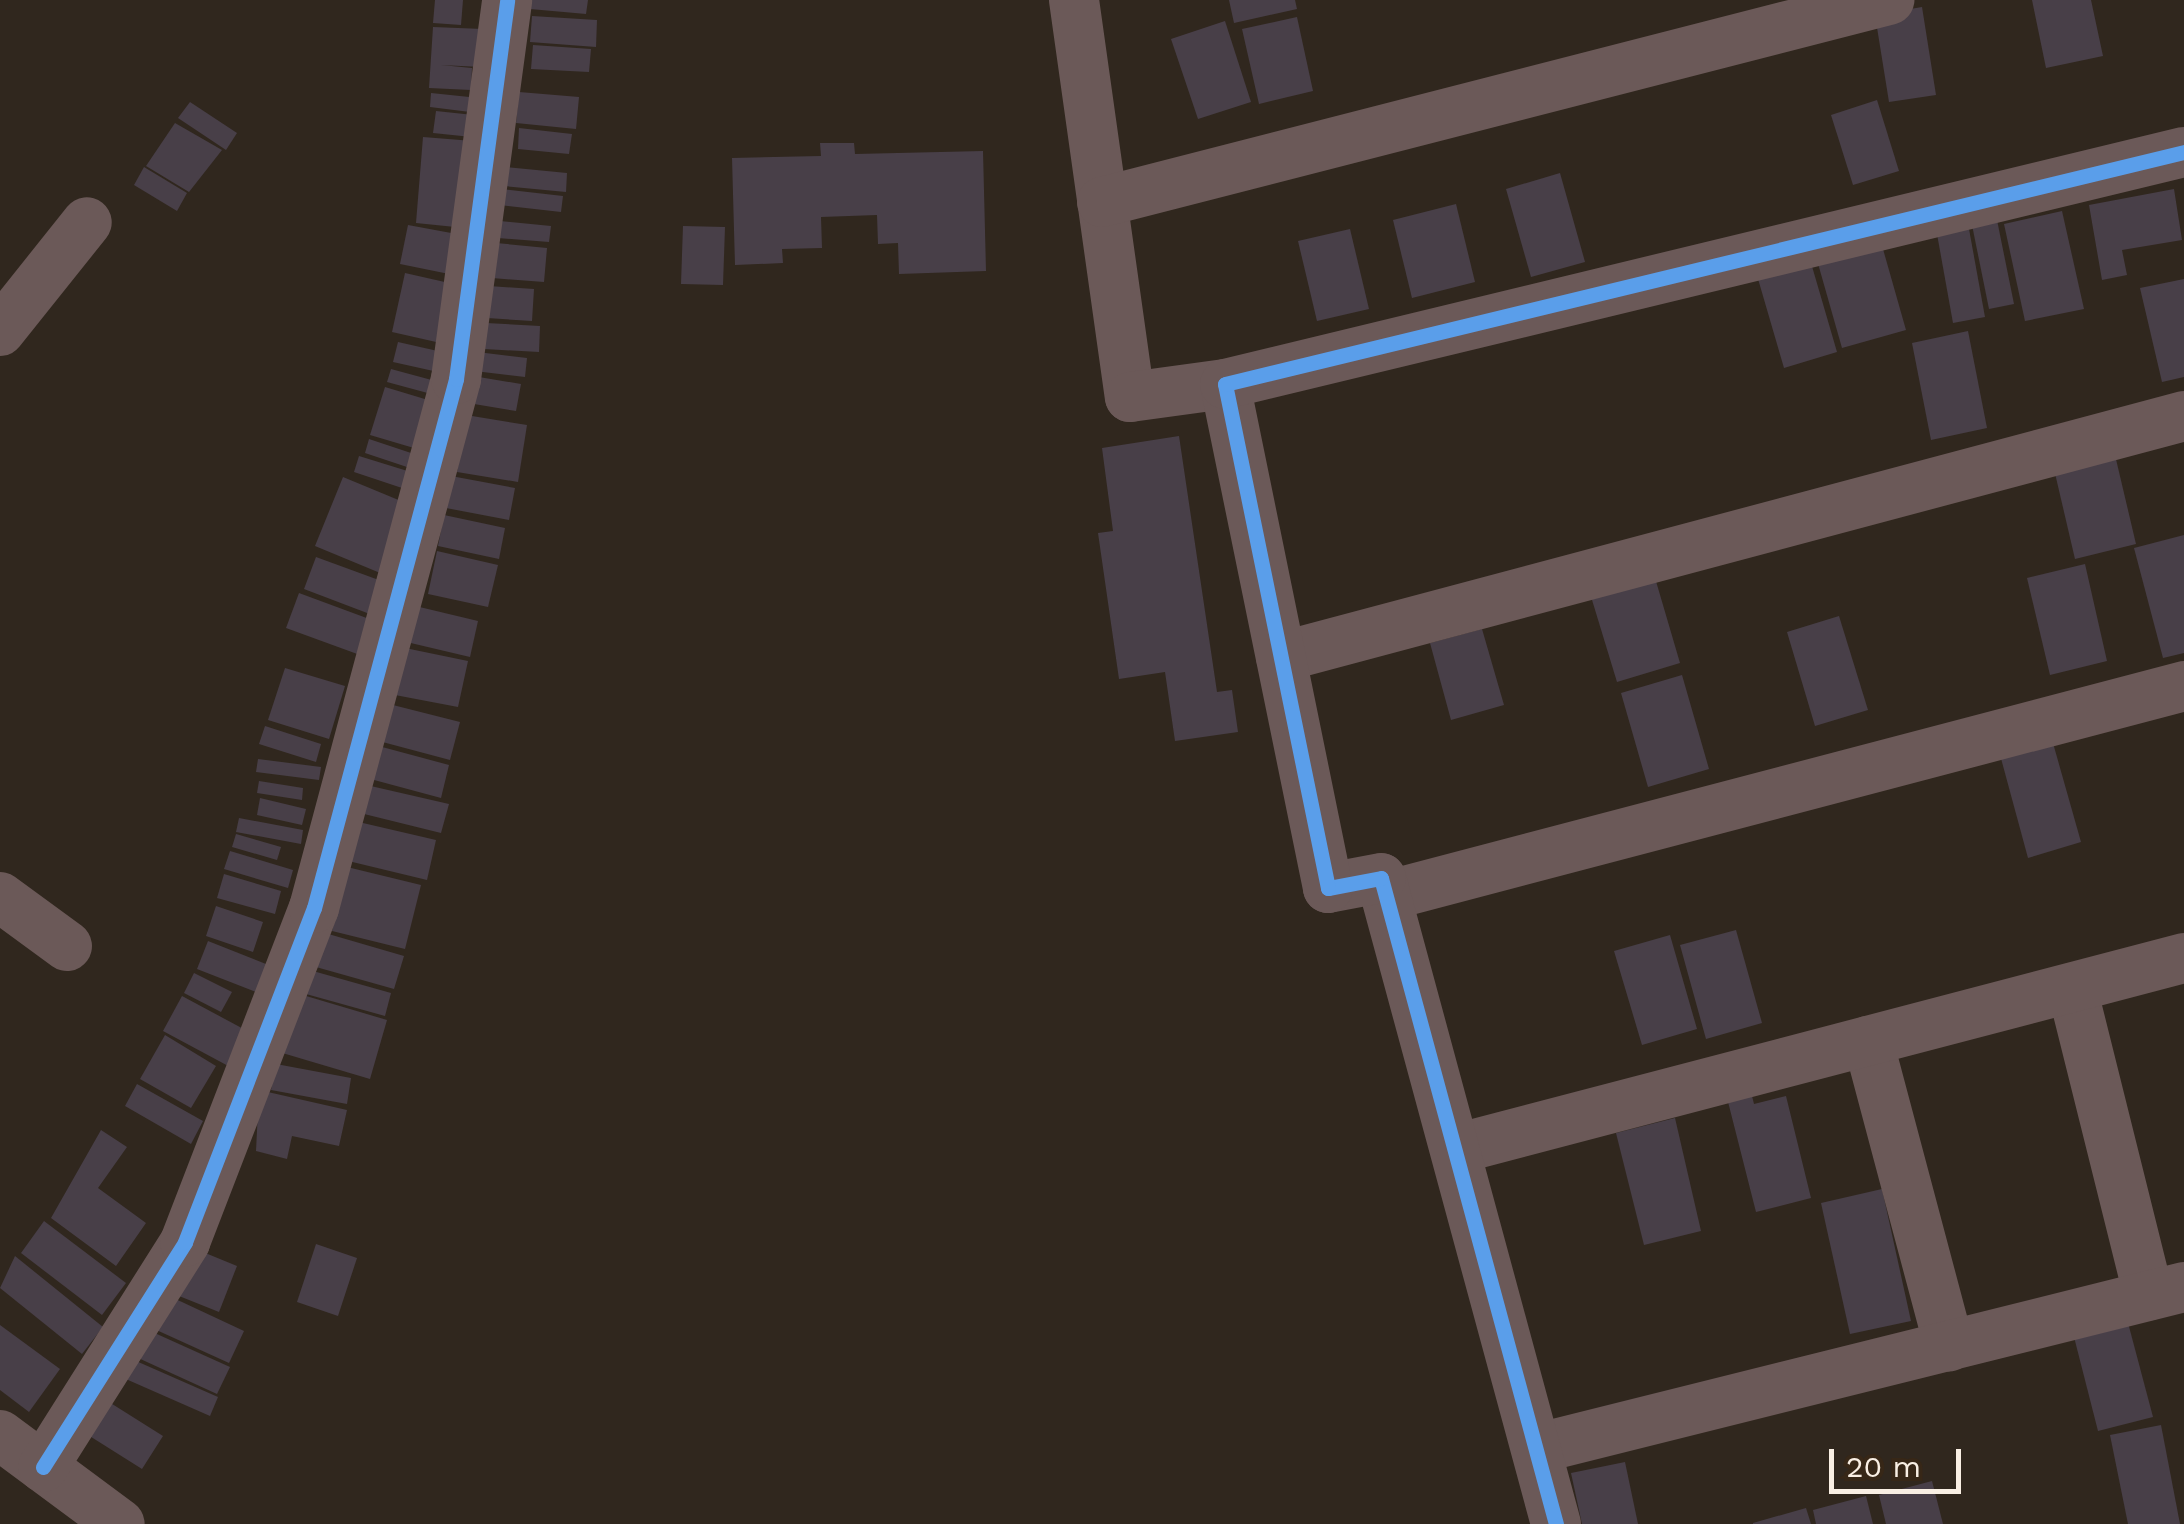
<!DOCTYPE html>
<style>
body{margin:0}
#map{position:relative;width:2184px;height:1524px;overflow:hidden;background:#30271e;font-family:"Work Sans",sans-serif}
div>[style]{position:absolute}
.building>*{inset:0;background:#483f48}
.minor>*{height:50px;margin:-25px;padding:0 25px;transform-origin:25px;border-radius:25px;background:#6b5958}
.cycleway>*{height:15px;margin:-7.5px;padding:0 7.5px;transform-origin:7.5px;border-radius:7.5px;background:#5a9eea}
span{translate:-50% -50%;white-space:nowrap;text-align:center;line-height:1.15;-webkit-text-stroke:10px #372717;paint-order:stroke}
.scale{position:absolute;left:1829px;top:1449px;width:132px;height:45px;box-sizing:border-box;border:5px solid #f9efe4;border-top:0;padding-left:12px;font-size:30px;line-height:35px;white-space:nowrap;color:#f9efe4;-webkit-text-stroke:8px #372717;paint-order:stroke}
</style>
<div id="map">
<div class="building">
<i style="clip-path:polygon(435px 0,463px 0,461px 25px,433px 23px)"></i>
<i style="clip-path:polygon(530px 0,588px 0,586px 14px,530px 9px)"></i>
<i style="clip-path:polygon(1229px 0,1295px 0,1297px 9px,1234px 23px)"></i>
<i style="clip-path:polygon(2032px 0,2091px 0,2103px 56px,2046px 68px)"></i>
<i style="clip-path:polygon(1922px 7px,1936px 95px,1889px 102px,1875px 15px)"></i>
<i style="clip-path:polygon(532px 16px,597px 20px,596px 47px,530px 42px)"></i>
<i style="clip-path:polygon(1297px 17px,1313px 91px,1259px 104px,1242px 29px)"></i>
<i style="clip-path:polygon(1225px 21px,1251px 102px,1198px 119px,1171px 39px)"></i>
<i style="clip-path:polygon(433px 27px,483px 29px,481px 67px,441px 65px,472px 68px,471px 90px,429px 88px)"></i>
<i style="clip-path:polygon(533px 45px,591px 49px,589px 72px,531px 69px)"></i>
<i style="clip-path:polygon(519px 92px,579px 97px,576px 129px,516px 123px)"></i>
<i style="clip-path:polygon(431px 93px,479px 98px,478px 113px,430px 107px)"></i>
<i style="clip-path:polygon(1877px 100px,1899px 171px,1853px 185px,1831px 115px)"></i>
<i style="clip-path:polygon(190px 102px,237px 133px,226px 150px,178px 118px)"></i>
<i style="clip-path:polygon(436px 111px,483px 116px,481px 138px,433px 133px)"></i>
<i style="clip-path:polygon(175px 123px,222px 150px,189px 192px,146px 166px)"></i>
<i style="clip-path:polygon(519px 128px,572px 134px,569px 154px,518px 149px)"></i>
<i style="clip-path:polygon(423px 137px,473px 141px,465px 228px,416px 223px)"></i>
<i style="clip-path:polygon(820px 143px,854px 143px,855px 154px,983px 151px,986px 271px,899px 274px,898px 243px,878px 244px,877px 215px,821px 217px,822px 248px,782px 249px,783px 263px,735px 265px,732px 158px,821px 156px)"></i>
<i style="clip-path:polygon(144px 167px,187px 193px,177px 211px,134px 185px)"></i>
<i style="clip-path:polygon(506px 167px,567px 173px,566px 192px,504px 186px)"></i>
<i style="clip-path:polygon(1560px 173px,1585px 262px,1531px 277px,1506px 189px)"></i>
<i style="clip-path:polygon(501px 189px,563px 196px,561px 212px,500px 205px)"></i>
<i style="clip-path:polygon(2174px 189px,2182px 240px,2122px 250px,2127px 275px,2102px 280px,2089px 205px)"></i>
<i style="clip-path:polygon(1456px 204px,1475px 282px,1412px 298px,1393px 220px)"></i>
<i style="clip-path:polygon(2062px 211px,2084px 309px,2025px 321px,2004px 224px)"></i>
<i style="clip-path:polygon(1996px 215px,2014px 304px,1989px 309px,1971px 220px)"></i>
<i style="clip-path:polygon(500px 221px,551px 226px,549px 242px,498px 238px)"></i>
<i style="clip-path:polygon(408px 225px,462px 235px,454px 275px,400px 264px)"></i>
<i style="clip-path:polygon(683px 226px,725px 227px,723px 285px,681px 284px)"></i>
<i style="clip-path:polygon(1350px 229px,1369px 309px,1317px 321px,1298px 241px)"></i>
<i style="clip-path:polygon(1969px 229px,1985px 317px,1953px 323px,1937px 234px)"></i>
<i style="clip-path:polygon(1879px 235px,1906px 330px,1842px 348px,1815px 253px)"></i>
<i style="clip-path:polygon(496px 243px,547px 248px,544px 282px,492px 278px)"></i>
<i style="clip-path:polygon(1809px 256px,1837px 352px,1784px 368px,1756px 272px)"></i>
<i style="clip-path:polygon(405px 273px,458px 285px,445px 344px,392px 332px)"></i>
<i style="clip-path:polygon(2184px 279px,2184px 377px,2162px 382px,2140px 288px)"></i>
<i style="clip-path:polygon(489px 286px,534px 289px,532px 321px,487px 318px)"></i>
<i style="clip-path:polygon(486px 323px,540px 326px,539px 352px,484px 349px)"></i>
<i style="clip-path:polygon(1968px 331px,1987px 428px,1931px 440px,1912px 343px)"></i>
<i style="clip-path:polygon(398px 342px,451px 354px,447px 374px,393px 362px)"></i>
<i style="clip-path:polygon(469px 351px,527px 358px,525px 377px,466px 370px)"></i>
<i style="clip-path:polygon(391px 369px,439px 382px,435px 395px,387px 382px)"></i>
<i style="clip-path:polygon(467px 375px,521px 384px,516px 411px,462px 402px)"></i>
<i style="clip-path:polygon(385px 387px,438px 403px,424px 451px,370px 435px)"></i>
<i style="clip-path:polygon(466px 415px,527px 425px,518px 482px,457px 472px)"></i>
<i style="clip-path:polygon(1179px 436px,1217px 692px,1232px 690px,1238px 732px,1175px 741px,1165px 672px,1119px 679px,1098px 533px,1113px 531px,1102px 448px)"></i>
<i style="clip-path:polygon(369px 439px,429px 459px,425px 473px,365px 453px)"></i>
<i style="clip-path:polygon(2115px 455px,2136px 544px,2075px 559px,2054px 469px)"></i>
<i style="clip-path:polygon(359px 456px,414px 473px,408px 490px,354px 472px)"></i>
<i style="clip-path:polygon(451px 476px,515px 488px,509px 520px,446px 508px)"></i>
<i style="clip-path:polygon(343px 477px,413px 506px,385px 575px,315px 546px)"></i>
<i style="clip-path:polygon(444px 515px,505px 528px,499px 559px,438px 546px)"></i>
<i style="clip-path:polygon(2184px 535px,2184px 653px,2163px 658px,2134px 548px)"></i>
<i style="clip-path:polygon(437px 551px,498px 565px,488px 607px,428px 594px)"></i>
<i style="clip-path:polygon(316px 557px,387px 583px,375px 616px,304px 589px)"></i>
<i style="clip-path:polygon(2085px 564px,2107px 661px,2050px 675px,2027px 578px)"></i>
<i style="clip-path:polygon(1653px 571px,1680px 663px,1617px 682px,1589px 590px)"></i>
<i style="clip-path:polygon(299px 593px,372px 620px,360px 655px,286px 628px)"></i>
<i style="clip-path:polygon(407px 604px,478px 621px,470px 657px,398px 640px)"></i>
<i style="clip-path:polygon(1839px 616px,1868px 710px,1815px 726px,1787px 632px)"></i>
<i style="clip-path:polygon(1482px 629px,1504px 705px,1451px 720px,1430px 643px)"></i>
<i style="clip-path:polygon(405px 648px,468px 661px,458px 707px,395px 695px)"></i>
<i style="clip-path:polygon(285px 668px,345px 686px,329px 739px,268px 720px)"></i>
<i style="clip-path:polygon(1682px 675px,1709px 769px,1648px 787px,1621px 693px)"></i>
<i style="clip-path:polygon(385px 703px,460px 722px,450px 760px,375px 740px)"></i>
<i style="clip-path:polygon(265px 726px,321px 744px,316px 762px,259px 744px)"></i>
<i style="clip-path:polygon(2051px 736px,2081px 842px,2028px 858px,1999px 751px)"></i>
<i style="clip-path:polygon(371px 744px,449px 765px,441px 798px,363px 777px)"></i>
<i style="clip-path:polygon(258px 759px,321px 767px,319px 780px,256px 772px)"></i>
<i style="clip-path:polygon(259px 781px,303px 788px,302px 800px,257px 793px)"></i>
<i style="clip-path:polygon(362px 784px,449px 804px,441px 833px,356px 812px)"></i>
<i style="clip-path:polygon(260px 798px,306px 809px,302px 825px,257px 815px)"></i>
<i style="clip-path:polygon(239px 818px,303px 830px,301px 844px,236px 832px)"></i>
<i style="clip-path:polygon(350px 820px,436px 840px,427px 880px,340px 859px)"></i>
<i style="clip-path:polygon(236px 834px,281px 847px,277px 860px,232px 847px)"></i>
<i style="clip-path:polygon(230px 851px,293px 870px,288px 888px,224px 869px)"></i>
<i style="clip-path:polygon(347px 867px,421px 885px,405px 949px,332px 931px)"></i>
<i style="clip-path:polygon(224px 874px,281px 891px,275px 914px,217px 898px)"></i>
<i style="clip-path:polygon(216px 906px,263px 922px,253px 952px,206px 936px)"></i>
<i style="clip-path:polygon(1736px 930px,1762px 1023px,1706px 1039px,1680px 945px)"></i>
<i style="clip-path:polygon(325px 933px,404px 956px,394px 989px,316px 967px)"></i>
<i style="clip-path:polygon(1670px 935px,1697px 1029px,1642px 1045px,1614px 951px)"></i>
<i style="clip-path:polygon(208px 941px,271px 966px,261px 994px,197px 969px)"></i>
<i style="clip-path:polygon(313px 971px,391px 993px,385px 1016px,306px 994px)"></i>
<i style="clip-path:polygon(194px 973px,232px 992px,221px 1012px,184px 993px)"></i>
<i style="clip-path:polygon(296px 993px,387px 1020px,370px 1079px,279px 1052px)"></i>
<i style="clip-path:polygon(182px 996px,251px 1033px,232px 1068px,163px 1031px)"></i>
<i style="clip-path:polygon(165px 1035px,216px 1066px,191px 1108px,140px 1079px)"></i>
<i style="clip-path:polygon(276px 1064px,351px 1078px,347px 1104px,271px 1090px)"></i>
<i style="clip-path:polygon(137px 1084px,203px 1121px,191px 1144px,125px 1106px)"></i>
<i style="clip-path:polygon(1749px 1084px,1754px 1104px,1786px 1096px,1811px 1198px,1756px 1212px,1725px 1090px)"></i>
<i style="clip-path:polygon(259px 1090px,347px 1110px,339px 1146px,292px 1136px,287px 1159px,256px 1151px)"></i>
<i style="clip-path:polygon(1675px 1118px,1701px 1231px,1644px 1245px,1616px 1133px)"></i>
<i style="clip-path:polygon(101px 1130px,127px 1147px,98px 1188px,146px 1223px,116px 1266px,51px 1218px)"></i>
<i style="clip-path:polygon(1882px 1189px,1911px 1321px,1850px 1334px,1821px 1203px)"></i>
<i style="clip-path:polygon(44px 1221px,126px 1283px,102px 1315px,21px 1253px)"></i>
<i style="clip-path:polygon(316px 1244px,357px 1258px,338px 1316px,297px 1302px)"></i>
<i style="clip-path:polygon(198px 1250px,237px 1266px,219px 1312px,179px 1296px)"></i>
<i style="clip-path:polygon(15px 1256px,103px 1327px,82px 1354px,0 1288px)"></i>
<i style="clip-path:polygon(167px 1295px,244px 1331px,229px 1363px,152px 1328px)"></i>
<i style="clip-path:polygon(2127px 1319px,2153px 1417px,2098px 1431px,2073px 1333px)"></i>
<i style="clip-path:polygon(0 1325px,60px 1369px,29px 1412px,0 1390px)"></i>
<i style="clip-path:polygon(148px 1330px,230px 1367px,217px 1394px,136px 1357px)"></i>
<i style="clip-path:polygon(127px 1357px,218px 1397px,210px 1416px,119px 1376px)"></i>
<i style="clip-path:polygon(109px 1402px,163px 1436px,142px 1469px,88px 1435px)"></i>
<i style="clip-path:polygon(2161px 1425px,2180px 1524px,2128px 1524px,2110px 1435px)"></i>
<i style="clip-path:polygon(1625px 1462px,1638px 1524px,1582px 1524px,1571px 1473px)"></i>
<i style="clip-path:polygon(1932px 1481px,1943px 1524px,1886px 1524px,1879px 1495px)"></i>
<i style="clip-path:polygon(1866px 1496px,1873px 1524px,1816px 1524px,1813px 1510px)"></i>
<i style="clip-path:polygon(1806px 1508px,1811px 1524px,1753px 1524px,1753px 1523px)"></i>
</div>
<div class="minor">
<i style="left:1074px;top:0;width:401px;rotate:82deg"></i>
<i style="left:1130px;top:397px;width:96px;rotate:-7.8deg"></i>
<i style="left:1102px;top:202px;width:813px;rotate:-14.4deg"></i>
<i style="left:0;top:331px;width:139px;rotate:-51.4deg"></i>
<i style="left:1281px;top:657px;width:935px;rotate:-14.94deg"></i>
<i style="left:1386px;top:896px;width:825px;rotate:-14.74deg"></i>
<i style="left:0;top:897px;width:83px;rotate:36.2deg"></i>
<i style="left:2072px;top:988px;width:317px;rotate:76deg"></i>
<i style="left:1868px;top:1041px;width:316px;rotate:75.1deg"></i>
<i style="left:1456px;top:1149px;width:753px;rotate:-14.7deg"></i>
<i style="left:0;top:1435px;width:149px;rotate:36.6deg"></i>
<i style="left:1539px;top:1448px;width:665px;rotate:-14.02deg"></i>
<i style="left:43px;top:1467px;width:266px;rotate:-57.7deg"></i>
<i style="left:185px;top:1242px;width:358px;rotate:-68.9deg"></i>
<i style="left:314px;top:908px;width:548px;rotate:-74.97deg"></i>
<i style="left:456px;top:379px;width:382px;rotate:-82.3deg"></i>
<i style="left:1556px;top:1524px;width:669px;rotate:-105.16deg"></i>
<i style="left:1381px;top:878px;width:54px;rotate:169.3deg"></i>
<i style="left:1328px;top:888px;width:514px;rotate:-101.55deg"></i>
<i style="left:1225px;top:384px;width:987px;rotate:-13.6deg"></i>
</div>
<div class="cycleway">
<i style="left:43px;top:1467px;width:266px;rotate:-57.7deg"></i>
<i style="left:185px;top:1242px;width:358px;rotate:-68.9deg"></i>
<i style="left:314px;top:908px;width:548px;rotate:-74.97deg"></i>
<i style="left:456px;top:379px;width:382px;rotate:-82.3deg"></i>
<i style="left:1556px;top:1524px;width:669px;rotate:-105.16deg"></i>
<i style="left:1381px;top:878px;width:54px;rotate:169.3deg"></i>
<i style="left:1328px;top:888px;width:514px;rotate:-101.55deg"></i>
<i style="left:1225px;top:384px;width:987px;rotate:-13.6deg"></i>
</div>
<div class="scale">20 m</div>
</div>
